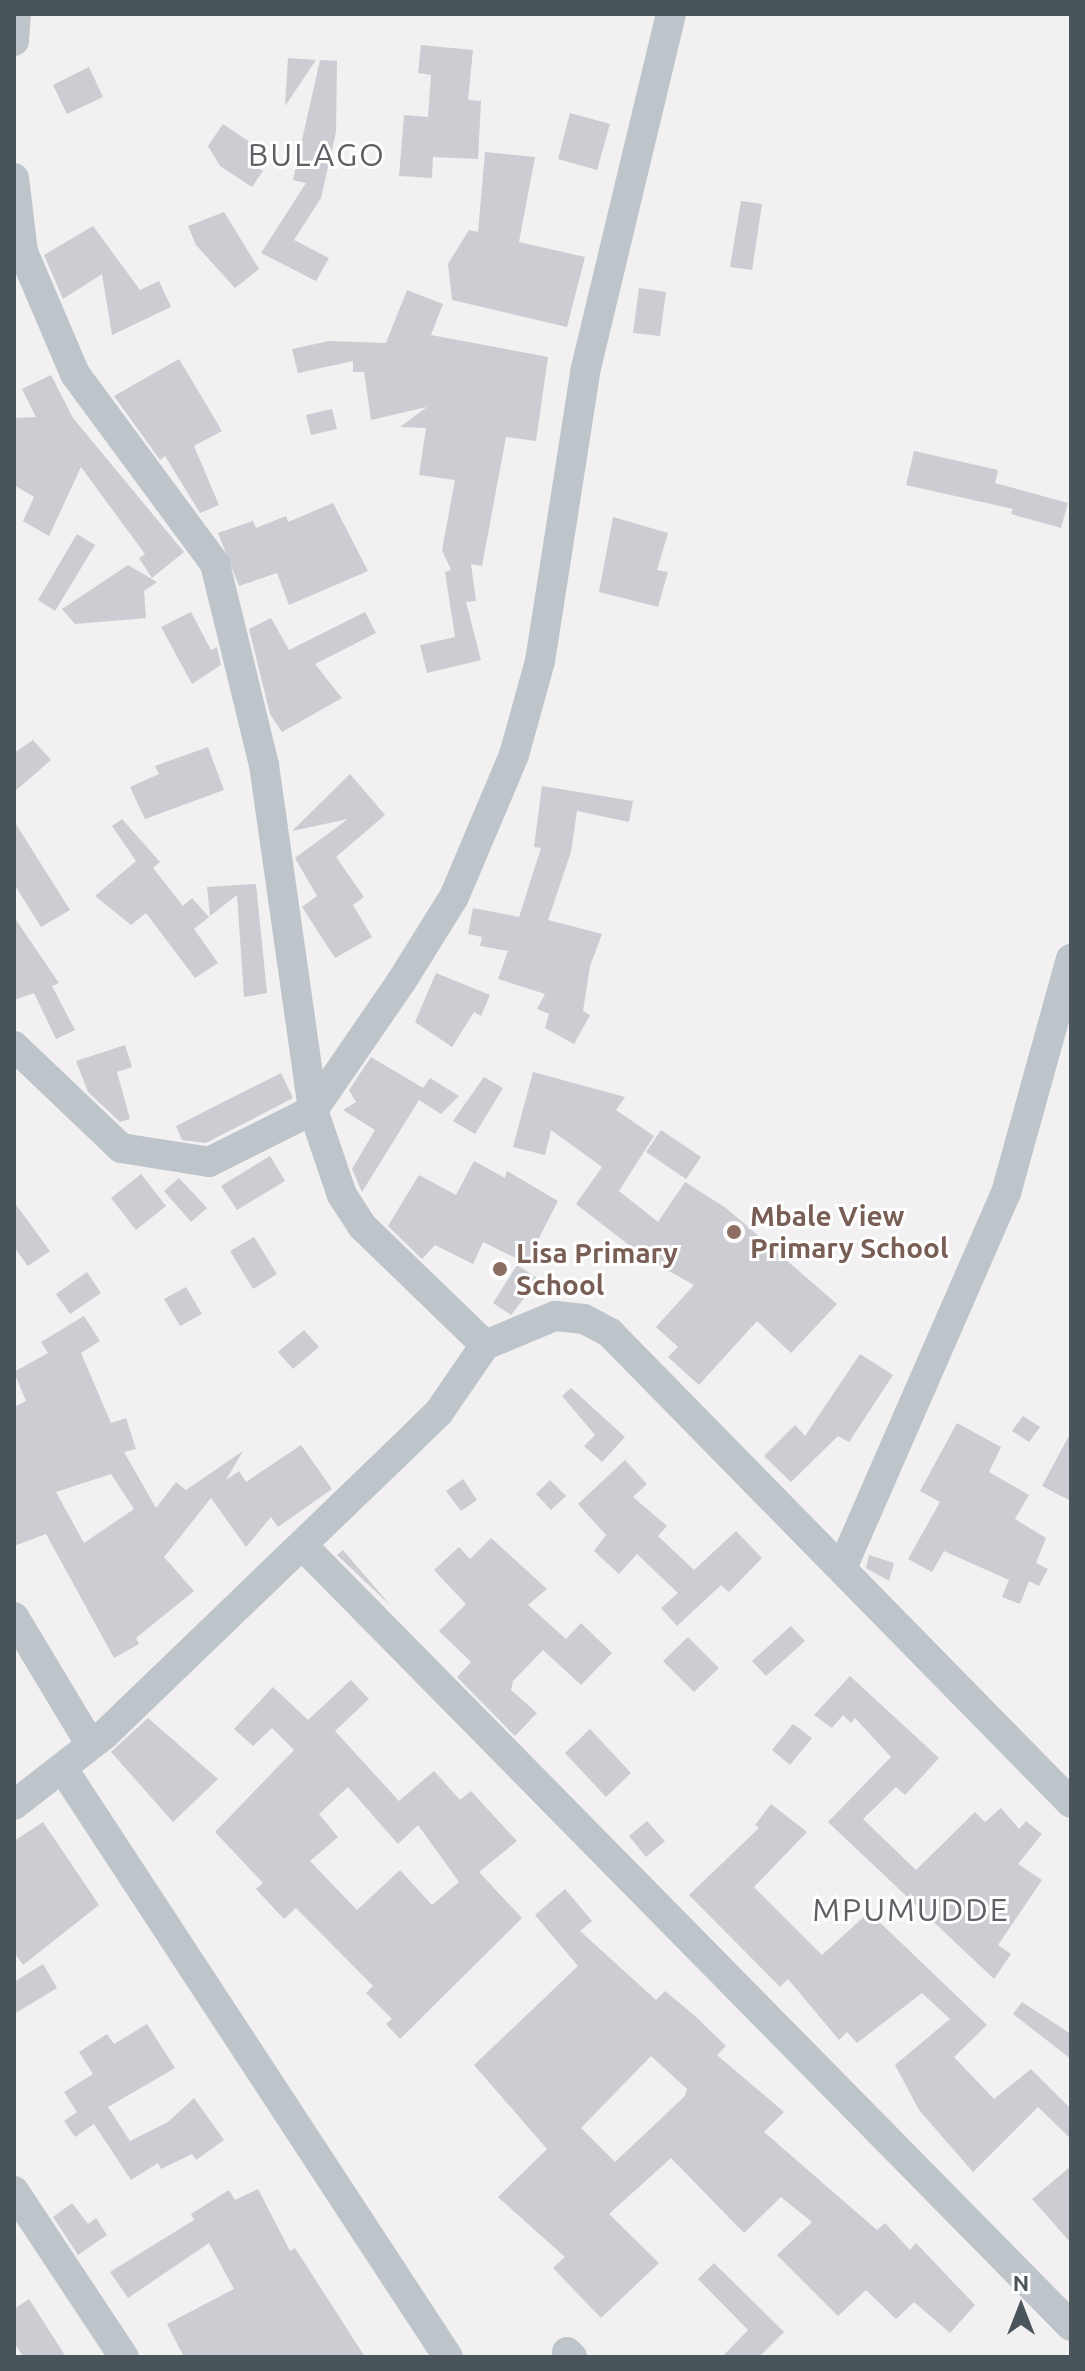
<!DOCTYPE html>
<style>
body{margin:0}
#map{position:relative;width:1085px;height:2371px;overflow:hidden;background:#f2f0f0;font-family:Ubuntu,sans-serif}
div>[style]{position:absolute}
.building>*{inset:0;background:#cbcdd2}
.minor>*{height:30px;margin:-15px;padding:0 15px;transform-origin:15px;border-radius:15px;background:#bdc5cb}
.dots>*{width:22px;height:22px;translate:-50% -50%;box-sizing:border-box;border:4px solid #fff;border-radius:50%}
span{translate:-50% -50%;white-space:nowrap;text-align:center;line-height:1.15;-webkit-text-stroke:6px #fff;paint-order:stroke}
.education-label{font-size:28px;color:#785e54;font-weight:700}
.left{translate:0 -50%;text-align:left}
.quarter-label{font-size:32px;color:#5d6064;letter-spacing:2px}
.frame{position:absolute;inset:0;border:16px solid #4a545b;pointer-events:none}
.north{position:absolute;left:981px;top:2267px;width:80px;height:80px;-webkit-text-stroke:6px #fff;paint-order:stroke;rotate:0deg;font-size:22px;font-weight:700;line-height:32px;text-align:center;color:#4a545b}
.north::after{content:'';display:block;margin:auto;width:28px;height:36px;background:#4a545b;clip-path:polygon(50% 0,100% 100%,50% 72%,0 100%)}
</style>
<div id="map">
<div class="building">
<i style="clip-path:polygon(421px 45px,473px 50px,468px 100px,481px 101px,478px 159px,433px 157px,432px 178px,399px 176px,404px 115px,428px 117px,431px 75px,418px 73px)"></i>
<i style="clip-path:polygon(288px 58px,316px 60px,285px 106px)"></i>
<i style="clip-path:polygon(320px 60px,337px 61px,336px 132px,321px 198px,294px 240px,329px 258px,316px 281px,261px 253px,306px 183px,293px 180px)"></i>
<i style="clip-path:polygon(89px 67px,103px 97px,67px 114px,53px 85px)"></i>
<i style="clip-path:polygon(570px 113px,610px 124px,597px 170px,558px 159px)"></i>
<i style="clip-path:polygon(223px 124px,257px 147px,248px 161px,263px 171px,252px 187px,220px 166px,208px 146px)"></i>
<i style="clip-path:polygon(485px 152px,535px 157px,519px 242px,585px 257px,567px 327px,452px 300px,448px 264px,469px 230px,478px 232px)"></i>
<i style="clip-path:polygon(741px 201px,762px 204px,752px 270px,730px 267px)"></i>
<i style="clip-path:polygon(224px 212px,259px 269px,235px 288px,196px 245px,188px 226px)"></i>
<i style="clip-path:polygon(93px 226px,140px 290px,159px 281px,171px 307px,112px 335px,102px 274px,63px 299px,44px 255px)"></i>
<i style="clip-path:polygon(639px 288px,666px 292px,660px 336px,633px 333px)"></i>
<i style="clip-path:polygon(407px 290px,443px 304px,431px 335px,548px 357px,536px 441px,506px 437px,482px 566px,471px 564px,476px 601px,466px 602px,481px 660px,427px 673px,420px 645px,455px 637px,445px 572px,451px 570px,442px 550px,455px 480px,419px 475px,426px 428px,400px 427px,427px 407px,371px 420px,364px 372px,353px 372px,353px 361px,298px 373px,292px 349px,329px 341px,386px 343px)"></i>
<i style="clip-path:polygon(179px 359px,222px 431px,194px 446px,219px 505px,200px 513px,165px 456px,160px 460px,114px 396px)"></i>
<i style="clip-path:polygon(51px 375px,73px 418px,184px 552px,152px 578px,139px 558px,145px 554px,81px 467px,49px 536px,23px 521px,34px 497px,14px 485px,14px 418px,36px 417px,22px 389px)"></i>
<i style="clip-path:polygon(332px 409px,337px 429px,311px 435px,306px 415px)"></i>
<i style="clip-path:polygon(914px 451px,998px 470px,995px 483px,1068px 503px,1061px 528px,1011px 514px,1013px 509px,906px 485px)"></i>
<i style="clip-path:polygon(333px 503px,368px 571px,289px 605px,277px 573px,239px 586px,218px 533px,253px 521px,256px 528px,286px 516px,288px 522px)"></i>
<i style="clip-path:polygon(613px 517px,668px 533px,657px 570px,668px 572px,658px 607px,599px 592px)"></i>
<i style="clip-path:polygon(77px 534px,95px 545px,55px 611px,38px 600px)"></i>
<i style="clip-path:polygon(128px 565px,157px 582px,144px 591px,146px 618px,75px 624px,62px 609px)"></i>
<i style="clip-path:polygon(191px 612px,211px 650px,217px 647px,221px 665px,192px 684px,161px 627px)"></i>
<i style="clip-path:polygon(365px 612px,376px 633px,315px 664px,342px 698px,282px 732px,270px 714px,249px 629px,271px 618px,289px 650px)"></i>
<i style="clip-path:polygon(33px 740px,51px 760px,14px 792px,14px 753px)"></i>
<i style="clip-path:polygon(208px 747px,224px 790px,145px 819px,130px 787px,159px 774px,155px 766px)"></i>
<i style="clip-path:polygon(350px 774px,385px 815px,336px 857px,364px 897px,353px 905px,372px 937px,335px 958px,302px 907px,317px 896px,295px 858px,348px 819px,292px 831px)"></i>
<i style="clip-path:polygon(542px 786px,633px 801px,629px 822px,577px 811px,571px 852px,548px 920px,602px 934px,590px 966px,583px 1011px,590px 1015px,574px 1044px,545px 1028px,549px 1014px,537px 1009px,545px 994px,498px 979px,508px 951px,480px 946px,482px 937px,468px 934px,473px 908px,519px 917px,541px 848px,534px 847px)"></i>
<i style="clip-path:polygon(122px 819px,160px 862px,153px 868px,183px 906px,192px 898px,209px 917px,194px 929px,218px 963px,195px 978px,146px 913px,131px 925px,95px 896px,136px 861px,112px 826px)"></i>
<i style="clip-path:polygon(14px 821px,70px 910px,41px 927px,14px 884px)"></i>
<i style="clip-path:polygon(256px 884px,267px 993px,244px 997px,237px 895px,210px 916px,207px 887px)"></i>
<i style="clip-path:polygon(14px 917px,59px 983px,52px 986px,75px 1030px,56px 1039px,34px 993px,14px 1000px)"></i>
<i style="clip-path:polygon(436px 973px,490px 995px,481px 1016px,474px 1012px,452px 1047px,415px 1022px)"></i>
<i style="clip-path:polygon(125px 1045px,132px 1067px,117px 1072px,130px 1119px,120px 1122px,88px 1092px,76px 1061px)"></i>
<i style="clip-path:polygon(371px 1057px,423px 1088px,430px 1078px,459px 1096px,441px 1114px,419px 1100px,362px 1192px,352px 1169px,375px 1130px,343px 1110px,356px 1102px,349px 1090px)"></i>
<i style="clip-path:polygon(533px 1072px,625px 1097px,616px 1110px,654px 1136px,619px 1191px,658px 1222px,685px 1182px,726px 1208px,837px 1304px,791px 1353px,757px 1321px,699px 1385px,668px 1357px,678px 1347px,656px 1327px,694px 1285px,647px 1259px,576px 1204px,602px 1167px,551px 1130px,545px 1155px,513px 1147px)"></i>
<i style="clip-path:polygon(281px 1073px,293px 1098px,206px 1143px,182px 1140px,176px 1126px)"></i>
<i style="clip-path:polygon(484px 1077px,503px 1088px,475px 1134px,453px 1121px)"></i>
<i style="clip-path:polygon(661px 1130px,701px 1157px,686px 1179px,646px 1152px)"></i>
<i style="clip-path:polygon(270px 1156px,285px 1181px,237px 1210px,221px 1186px)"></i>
<i style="clip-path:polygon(474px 1161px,505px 1178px,507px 1171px,558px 1201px,526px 1263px,483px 1242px,473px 1264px,435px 1245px,422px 1259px,388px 1226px,419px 1175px,456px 1195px)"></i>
<i style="clip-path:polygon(141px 1174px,166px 1206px,136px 1230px,111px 1198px)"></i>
<i style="clip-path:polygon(179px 1178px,207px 1208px,191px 1222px,164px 1191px)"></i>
<i style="clip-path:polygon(14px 1202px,50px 1251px,28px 1266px,14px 1247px)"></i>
<i style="clip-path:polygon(254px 1237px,277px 1274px,253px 1289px,230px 1251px)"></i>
<i style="clip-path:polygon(517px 1265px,539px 1279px,511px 1315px,493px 1303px)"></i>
<i style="clip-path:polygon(87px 1272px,101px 1293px,70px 1314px,56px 1294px)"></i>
<i style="clip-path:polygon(186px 1287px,202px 1314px,180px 1326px,164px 1299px)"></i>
<i style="clip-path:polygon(evenodd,84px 1316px,100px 1341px,81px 1353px,111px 1423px,126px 1418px,136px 1449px,124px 1452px,156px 1508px,176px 1482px,186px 1490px,243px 1451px,226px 1480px,239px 1471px,246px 1482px,301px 1445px,332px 1489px,278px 1527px,271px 1517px,246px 1547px,211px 1498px,164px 1557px,194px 1591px,136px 1638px,139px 1644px,114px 1658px,46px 1534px,14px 1546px,14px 1407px,26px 1401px,14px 1372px,48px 1353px,41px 1342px,84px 1316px,111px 1474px,134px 1509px,84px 1543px,56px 1492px,111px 1474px)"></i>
<i style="clip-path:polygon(304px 1330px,319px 1347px,293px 1369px,278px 1352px)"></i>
<i style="clip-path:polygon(860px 1354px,893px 1375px,849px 1442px,838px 1436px,791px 1482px,764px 1456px,795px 1425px,805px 1436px)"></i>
<i style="clip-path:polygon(571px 1388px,625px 1437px,602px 1462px,584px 1446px,595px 1435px,562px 1396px)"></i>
<i style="clip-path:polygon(1023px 1416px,1040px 1427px,1029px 1442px,1012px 1431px)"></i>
<i style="clip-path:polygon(957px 1423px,1001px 1447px,989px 1472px,1029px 1495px,1015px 1519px,1046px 1538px,1036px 1563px,1048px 1569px,1039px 1586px,1029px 1581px,1020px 1604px,1002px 1597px,1009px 1580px,944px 1551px,932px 1572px,908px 1559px,940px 1502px,920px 1491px)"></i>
<i style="clip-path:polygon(1071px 1432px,1071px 1501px,1042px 1486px)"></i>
<i style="clip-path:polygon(625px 1460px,647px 1484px,633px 1497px,667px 1526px,658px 1536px,694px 1570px,736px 1531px,762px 1558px,729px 1592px,721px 1585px,677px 1626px,661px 1608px,678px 1593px,637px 1554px,619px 1574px,594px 1551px,606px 1535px,578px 1504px)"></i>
<i style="clip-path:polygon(463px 1479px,477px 1500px,461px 1511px,446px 1491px)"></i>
<i style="clip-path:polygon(550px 1480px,566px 1496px,551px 1510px,536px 1494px)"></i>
<i style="clip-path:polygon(491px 1538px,547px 1589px,528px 1605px,566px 1639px,581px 1623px,612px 1653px,581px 1685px,543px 1650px,513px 1681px,511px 1690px,537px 1713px,515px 1736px,457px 1677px,471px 1662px,439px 1631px,466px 1604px,434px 1570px,459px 1547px,470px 1559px)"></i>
<i style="clip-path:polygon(343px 1550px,391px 1606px,337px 1555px)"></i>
<i style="clip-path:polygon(869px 1555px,894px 1563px,889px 1581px,866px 1568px)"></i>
<i style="clip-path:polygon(791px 1626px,805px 1641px,766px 1676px,752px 1661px)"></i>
<i style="clip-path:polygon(688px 1637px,719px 1668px,694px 1692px,663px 1661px)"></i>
<i style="clip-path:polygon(850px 1676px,939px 1758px,905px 1795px,896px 1787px,863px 1819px,916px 1870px,975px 1812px,985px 1822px,1001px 1808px,1019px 1829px,1026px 1821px,1042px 1834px,1018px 1864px,1042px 1880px,998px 1945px,1011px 1954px,994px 1979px,828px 1822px,891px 1757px,855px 1718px,851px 1723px,843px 1715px,832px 1728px,814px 1715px)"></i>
<i style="clip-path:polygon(evenodd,351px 1680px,369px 1699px,335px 1731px,399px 1801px,434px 1771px,460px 1800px,471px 1791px,517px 1841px,479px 1872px,522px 1918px,400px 2039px,386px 2024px,392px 2019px,366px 1993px,373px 1986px,296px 1908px,284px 1919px,256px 1889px,263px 1883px,215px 1832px,294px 1750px,272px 1728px,253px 1746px,234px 1729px,273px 1687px,308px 1720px,351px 1680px,348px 1787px,398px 1844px,418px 1825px,459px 1882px,432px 1905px,400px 1870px,357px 1910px,310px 1861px,338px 1837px,319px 1814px,348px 1787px)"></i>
<i style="clip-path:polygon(148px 1718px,218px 1779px,173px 1822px,111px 1752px)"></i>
<i style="clip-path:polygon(793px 1724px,812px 1738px,790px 1765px,772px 1750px)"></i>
<i style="clip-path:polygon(590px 1729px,631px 1773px,606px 1797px,565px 1753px)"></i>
<i style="clip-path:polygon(771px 1804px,807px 1832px,754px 1887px,822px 1955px,869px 1912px,987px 2025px,954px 2057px,994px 2099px,1031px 2069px,1071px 2109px,1071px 2139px,1038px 2107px,973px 2172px,919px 2110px,895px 2065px,950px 2019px,922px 1993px,857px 2043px,847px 2032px,839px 2040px,788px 1979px,780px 1987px,689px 1895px,759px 1828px,755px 1825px)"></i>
<i style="clip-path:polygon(647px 1821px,665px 1841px,646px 1857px,629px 1836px)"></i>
<i style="clip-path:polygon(43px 1822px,99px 1905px,23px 1965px,14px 1952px,14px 1841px)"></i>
<i style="clip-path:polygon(evenodd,565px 1889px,592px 1921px,580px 1931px,656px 2000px,665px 1991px,695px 2016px,726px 2046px,717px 2055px,784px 2112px,764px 2132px,877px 2230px,885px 2223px,910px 2250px,916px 2243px,975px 2305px,950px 2333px,914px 2302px,896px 2319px,866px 2290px,838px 2316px,777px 2255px,812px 2222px,781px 2197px,744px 2233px,671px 2158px,609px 2214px,659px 2263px,601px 2318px,553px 2268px,565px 2257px,498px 2197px,547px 2149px,474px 2065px,578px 1966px,535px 1915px,565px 1889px,651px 2056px,687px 2089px,685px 2096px,615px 2162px,581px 2128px,651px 2056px)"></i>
<i style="clip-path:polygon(43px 1964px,57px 1988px,14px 2014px,14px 1982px)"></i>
<i style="clip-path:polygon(1022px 2002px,1071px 2034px,1071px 2059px,1013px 2014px)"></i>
<i style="clip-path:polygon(147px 2024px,175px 2068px,108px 2107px,130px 2141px,168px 2122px,194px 2098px,224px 2140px,196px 2160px,192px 2154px,161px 2169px,158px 2163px,131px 2180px,94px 2124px,75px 2137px,64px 2121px,77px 2112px,64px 2092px,93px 2074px,79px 2052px,107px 2034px,114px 2044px)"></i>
<i style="clip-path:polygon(1071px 2166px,1071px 2243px,1032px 2199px)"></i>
<i style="clip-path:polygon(258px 2189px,290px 2251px,295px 2248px,365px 2357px,184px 2357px,167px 2324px,234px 2289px,209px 2243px,128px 2298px,110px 2272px,194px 2220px,191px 2214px,229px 2190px,235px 2200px)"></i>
<i style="clip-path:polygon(72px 2203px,88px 2224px,96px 2218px,107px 2235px,78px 2255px,53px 2217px)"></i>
<i style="clip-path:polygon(714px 2263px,784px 2332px,759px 2357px,722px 2357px,748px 2330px,698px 2279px)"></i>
<i style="clip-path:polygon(29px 2299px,66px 2357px,24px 2357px,14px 2343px,14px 2309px)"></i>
</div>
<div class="minor">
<i style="left:14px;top:41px;width:27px;rotate:-86deg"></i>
<i style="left:14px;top:178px;width:75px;rotate:83.1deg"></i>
<i style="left:23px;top:252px;width:133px;rotate:66.9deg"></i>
<i style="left:75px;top:374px;width:236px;rotate:53.6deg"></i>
<i style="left:215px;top:564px;width:207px;rotate:76.3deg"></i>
<i style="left:264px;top:765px;width:348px;rotate:81.9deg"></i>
<i style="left:313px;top:1110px;width:90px;rotate:71.2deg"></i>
<i style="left:342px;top:1195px;width:38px;rotate:57deg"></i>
<i style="left:363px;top:1227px;width:170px;rotate:44deg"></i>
<i style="left:14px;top:1046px;width:148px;rotate:43.6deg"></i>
<i style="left:121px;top:1148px;width:89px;rotate:9deg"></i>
<i style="left:209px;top:1162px;width:116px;rotate:-26.6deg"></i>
<i style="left:313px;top:1110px;width:155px;rotate:-55.5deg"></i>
<i style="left:401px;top:982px;width:100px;rotate:-58.1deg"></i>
<i style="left:454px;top:897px;width:154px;rotate:-67.1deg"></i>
<i style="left:514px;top:755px;width:98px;rotate:-74.5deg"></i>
<i style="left:540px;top:661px;width:292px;rotate:-81.1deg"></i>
<i style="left:585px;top:372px;width:368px;rotate:-76.5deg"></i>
<i style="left:302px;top:1545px;width:1096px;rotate:45.44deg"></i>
<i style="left:842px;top:1568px;width:409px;rotate:-66.4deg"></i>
<i style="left:1006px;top:1193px;width:243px;rotate:-74.5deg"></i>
<i style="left:14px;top:1617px;width:149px;rotate:59deg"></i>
<i style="left:63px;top:1769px;width:703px;rotate:56.78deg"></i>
<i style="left:14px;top:1805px;width:114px;rotate:-37.9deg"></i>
<i style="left:104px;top:1735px;width:404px;rotate:-43.9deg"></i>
<i style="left:395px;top:1455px;width:62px;rotate:-44.3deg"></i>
<i style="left:439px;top:1412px;width:81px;rotate:-55.5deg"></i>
<i style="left:485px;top:1345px;width:76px;rotate:-22.5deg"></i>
<i style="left:555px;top:1316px;width:29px;rotate:6deg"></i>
<i style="left:584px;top:1319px;width:30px;rotate:28deg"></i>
<i style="left:610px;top:1333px;width:658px;rotate:45.55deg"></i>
<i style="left:14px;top:2191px;width:199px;rotate:56.5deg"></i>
<i style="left:567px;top:2352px;width:7px;rotate:45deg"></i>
</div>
<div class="dots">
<i style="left:734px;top:1232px;background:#8d6e63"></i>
<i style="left:500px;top:1269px;background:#8d6e63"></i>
</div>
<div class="education-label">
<span class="left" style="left:750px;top:1232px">Mbale View<br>Primary School</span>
<span class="left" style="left:516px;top:1269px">Lisa Primary<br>School</span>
</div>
<div class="quarter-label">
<span style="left:317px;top:154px">BULAGO</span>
<span style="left:911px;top:1909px">MPUMUDDE</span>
</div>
<div class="frame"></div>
<div class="north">N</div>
</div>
